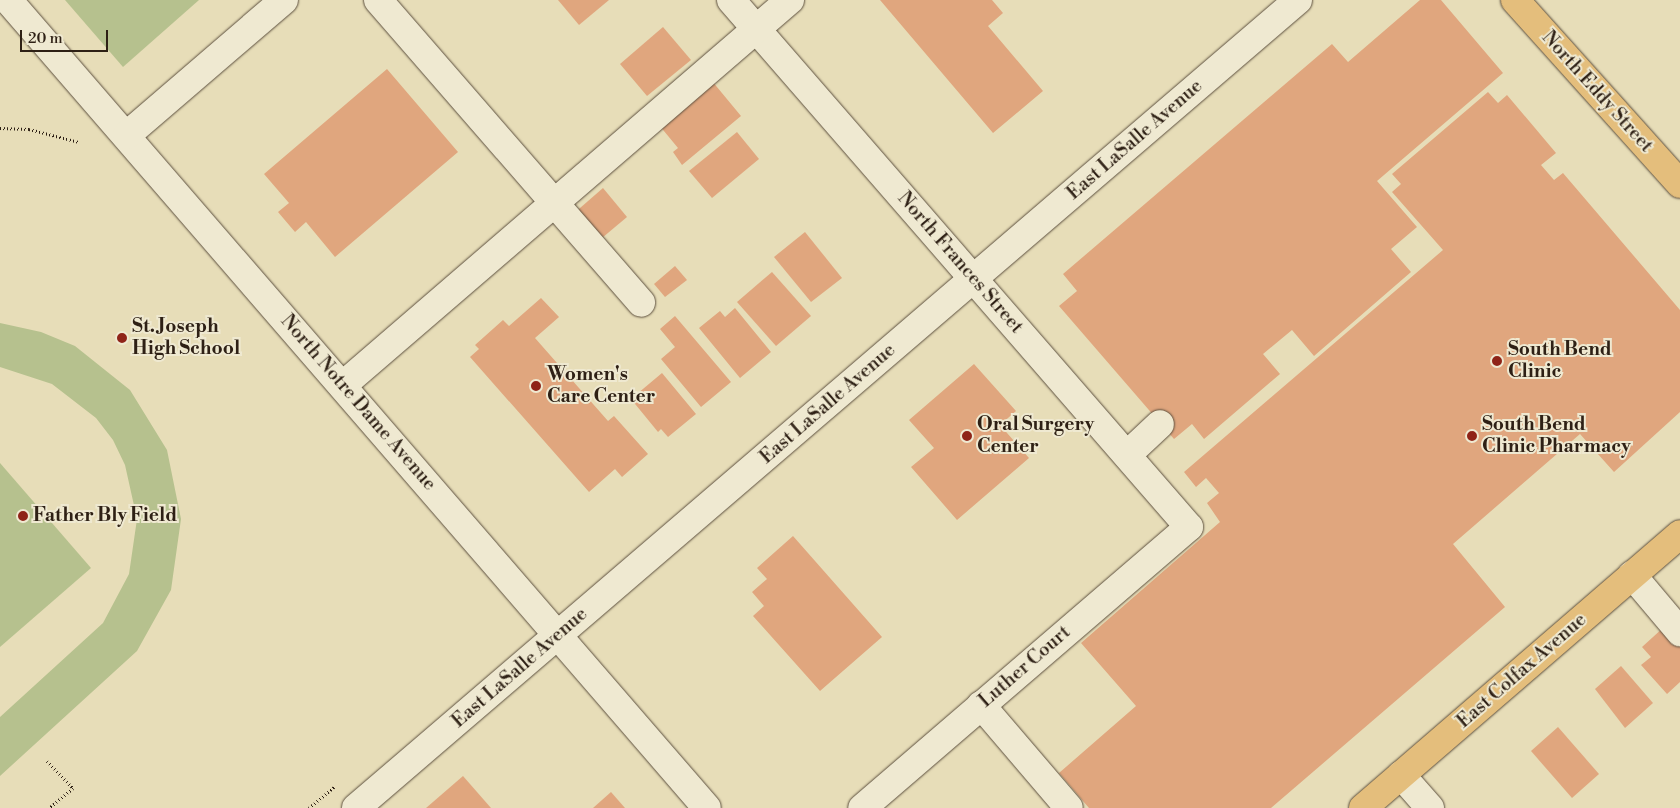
<!DOCTYPE html>
<style>
body{margin:0}
#map{position:relative;width:1680px;height:808px;overflow:hidden;background:#e7ddb8;font-family:"Libre Bodoni",serif}
div>[style]{position:absolute}
.green>*{inset:0;background:#b6c18e}
.building>*{inset:0;background:#e0a67e}
.path>*{height:3px;margin-top:-1.5px;transform-origin:0;background:repeating-linear-gradient(90deg,#2e2015 0 1px,transparent 0 3.5px)}
.roads{filter:drop-shadow(0 0 1px #5c4f3e) drop-shadow(0 0 1px #5c4f3e)}
.minor>*{height:28px;margin:-14px;padding:0 14px;transform-origin:14px;border-radius:14px;background:#efe9d1}
.major>*{height:28px;margin:-14px;padding:0 14px;transform-origin:14px;border-radius:14px;background:#e4be7c}
.dots>*{width:14px;height:14px;translate:-50% -50%;box-sizing:border-box;border:2px solid #efe9d1;border-radius:50%}
span{translate:-50% -50%;white-space:nowrap;text-align:center;line-height:1.15;-webkit-text-stroke:4px #efe9d1;paint-order:stroke}
.street-label{font-size:19px;color:#2e2015}
.poi-label{font-size:19px;color:#2e2015;font-weight:700}
.left{translate:0 -50%;text-align:left}
.scale{position:absolute;left:20px;top:30px;width:88px;height:22px;box-sizing:border-box;border:2px solid #2e2015;border-top:0;padding-left:6px;font-size:15px;line-height:18px;white-space:nowrap;color:#2e2015;-webkit-text-stroke:4px #efe9d1;paint-order:stroke}
</style>
<div id="map">
<div class="green">
<i style="clip-path:polygon(65px 0,199px 0,123px 67px)"></i>
<i style="clip-path:polygon(0 323px,41px 332px,75px 346px,130px 390px,167px 450px,181px 519px,171px 590px,137px 651px,0 776px,0 717px,103px 623px,129px 574px,137px 519px,125px 465px,113px 440px,96px 418px,52px 384px,0 367px)"></i>
<i style="clip-path:polygon(0 463px,91px 568px,0 647px)"></i>
</div>
<div class="building">
<i style="clip-path:polygon(558px 0,609px 0,579px 25px)"></i>
<i style="clip-path:polygon(880px 0,992px 0,1003px 13px,988px 26px,1043px 91px,993px 133px)"></i>
<i style="clip-path:polygon(1420px 0,1441px 0,1503px 73px,1377px 181px,1417px 227px,1391px 249px,1411px 272px,1314px 356px,1292px 330px,1263px 354px,1280px 374px,1204px 439px,1192px 424px,1174px 439px,1059px 306px,1077px 291px,1063px 274px,1332px 44px,1348px 62px)"></i>
<i style="clip-path:polygon(663px 27px,691px 60px,647px 96px,620px 64px)"></i>
<i style="clip-path:polygon(387px 69px,458px 152px,335px 257px,306px 222px,295px 232px,278px 212px,289px 203px,264px 174px)"></i>
<i style="clip-path:polygon(712px 81px,741px 116px,682px 165px,673px 152px,678px 148px,659px 125px)"></i>
<i style="clip-path:polygon(1488px 92px,1498px 103px,1507px 95px,1556px 153px,1541px 165px,1554px 180px,1563px 173px,1680px 310px,1680px 412px,1614px 472px,1580px 434px,1453px 544px,1505px 607px,1271px 808px,1089px 808px,1059px 773px,1136px 706px,1081px 643px,1220px 522px,1207px 503px,1219px 493px,1206px 478px,1196px 487px,1184px 472px,1443px 250px,1392px 192px,1401px 184px,1392px 174px)"></i>
<i style="clip-path:polygon(737px 132px,759px 159px,712px 198px,689px 171px)"></i>
<i style="clip-path:polygon(603px 188px,627px 217px,596px 243px,572px 215px)"></i>
<i style="clip-path:polygon(805px 232px,842px 278px,811px 302px,774px 257px)"></i>
<i style="clip-path:polygon(675px 266px,687px 280px,665px 297px,654px 284px)"></i>
<i style="clip-path:polygon(772px 272px,811px 316px,776px 346px,737px 302px)"></i>
<i style="clip-path:polygon(541px 298px,559px 317px,535px 338px,608px 421px,614px 416px,648px 454px,622px 477px,615px 469px,589px 492px,470px 357px,479px 349px,475px 345px,503px 320px,509px 326px)"></i>
<i style="clip-path:polygon(735px 308px,771px 352px,740px 378px,699px 328px,720px 311px,725px 317px)"></i>
<i style="clip-path:polygon(675px 316px,731px 382px,701px 407px,661px 359px,675px 347px,660px 329px)"></i>
<i style="clip-path:polygon(974px 364px,1016px 411px,1000px 425px,1029px 458px,957px 520px,911px 467px,934px 448px,909px 420px)"></i>
<i style="clip-path:polygon(662px 373px,696px 414px,668px 437px,661px 429px,658px 432px,631px 399px)"></i>
<i style="clip-path:polygon(793px 536px,882px 637px,820px 691px,753px 616px,764px 606px,752px 592px,767px 579px,757px 568px)"></i>
<i style="clip-path:polygon(1664px 627px,1680px 645px,1680px 682px,1667px 694px,1641px 665px,1651px 657px,1642px 647px)"></i>
<i style="clip-path:polygon(1621px 666px,1653px 703px,1625px 728px,1595px 689px)"></i>
<i style="clip-path:polygon(1558px 727px,1599px 774px,1572px 798px,1531px 751px)"></i>
<i style="clip-path:polygon(463px 776px,491px 808px,426px 808px)"></i>
<i style="clip-path:polygon(611px 792px,625px 808px,593px 808px)"></i>
</div>
<div class="path">
<i style="left:0;top:128px;width:29px;rotate:2deg"></i>
<i style="left:29px;top:129px;width:52px;rotate:14.6deg"></i>
<i style="left:47px;top:761px;width:37px;rotate:46deg"></i>
<i style="left:73px;top:788px;width:31px;rotate:140deg"></i>
<i style="left:309px;top:808px;width:34px;rotate:-40deg"></i>
</div>
<div class="roads">
<div class="minor">
<i style="left:8px;top:0;width:1068px;rotate:49.14deg"></i>
<i style="left:378px;top:0;width:401px;rotate:49deg"></i>
<i style="left:731px;top:0;width:698px;rotate:49.01deg"></i>
<i style="left:1189px;top:527px;width:431px;rotate:139.3deg"></i>
<i style="left:127px;top:135px;width:207px;rotate:-40.7deg"></i>
<i style="left:343px;top:385px;width:590px;rotate:-40.74deg"></i>
<i style="left:1127px;top:455px;width:45px;rotate:-43.2deg"></i>
<i style="left:1632px;top:575px;width:75px;rotate:49.9deg"></i>
<i style="left:981px;top:705px;width:135px;rotate:49.5deg"></i>
<i style="left:1401px;top:775px;width:44px;rotate:48.7deg"></i>
<i style="left:356px;top:808px;width:1241px;rotate:-40.62deg"></i>
</div>
<div class="major">
<i style="left:1515px;top:0;width:247px;rotate:48.1deg"></i>
<i style="left:1363px;top:808px;width:419px;rotate:-40.8deg"></i>
</div>
</div>
<div class="dots">
<i style="left:122px;top:338px;background:#8f2418"></i>
<i style="left:1497px;top:361px;background:#8f2418"></i>
<i style="left:536px;top:386px;background:#8f2418"></i>
<i style="left:967px;top:436px;background:#8f2418"></i>
<i style="left:1472px;top:436px;background:#8f2418"></i>
<i style="left:23px;top:516px;background:#8f2418"></i>
</div>
<div class="street-label">
<span style="left:1597px;top:92px;rotate:48deg">North Eddy Street</span>
<span style="left:1135px;top:140px;rotate:-41deg">East LaSalle Avenue</span>
<span style="left:960px;top:263px;rotate:49deg">North Frances Street</span>
<span style="left:358px;top:403px;rotate:49deg">North Notre Dame Avenue</span>
<span style="left:828px;top:404px;rotate:-41deg">East LaSalle Avenue</span>
<span style="left:1025px;top:667px;rotate:-41deg">Luther Court</span>
<span style="left:520px;top:668px;rotate:-41deg">East LaSalle Avenue</span>
<span style="left:1522px;top:671px;rotate:-41deg">East Colfax Avenue</span>
</div>
<div class="poi-label">
<span class="left" style="left:132px;top:338px">St. Joseph<br>High School</span>
<span class="left" style="left:1508px;top:361px">South Bend<br>Clinic</span>
<span class="left" style="left:547px;top:386px">Women's<br>Care Center</span>
<span class="left" style="left:977px;top:436px">Oral Surgery<br>Center</span>
<span class="left" style="left:1482px;top:436px">South Bend<br>Clinic Pharmacy</span>
<span class="left" style="left:33px;top:516px">Father Bly Field</span>
</div>
<div class="scale">20 m</div>
</div>
